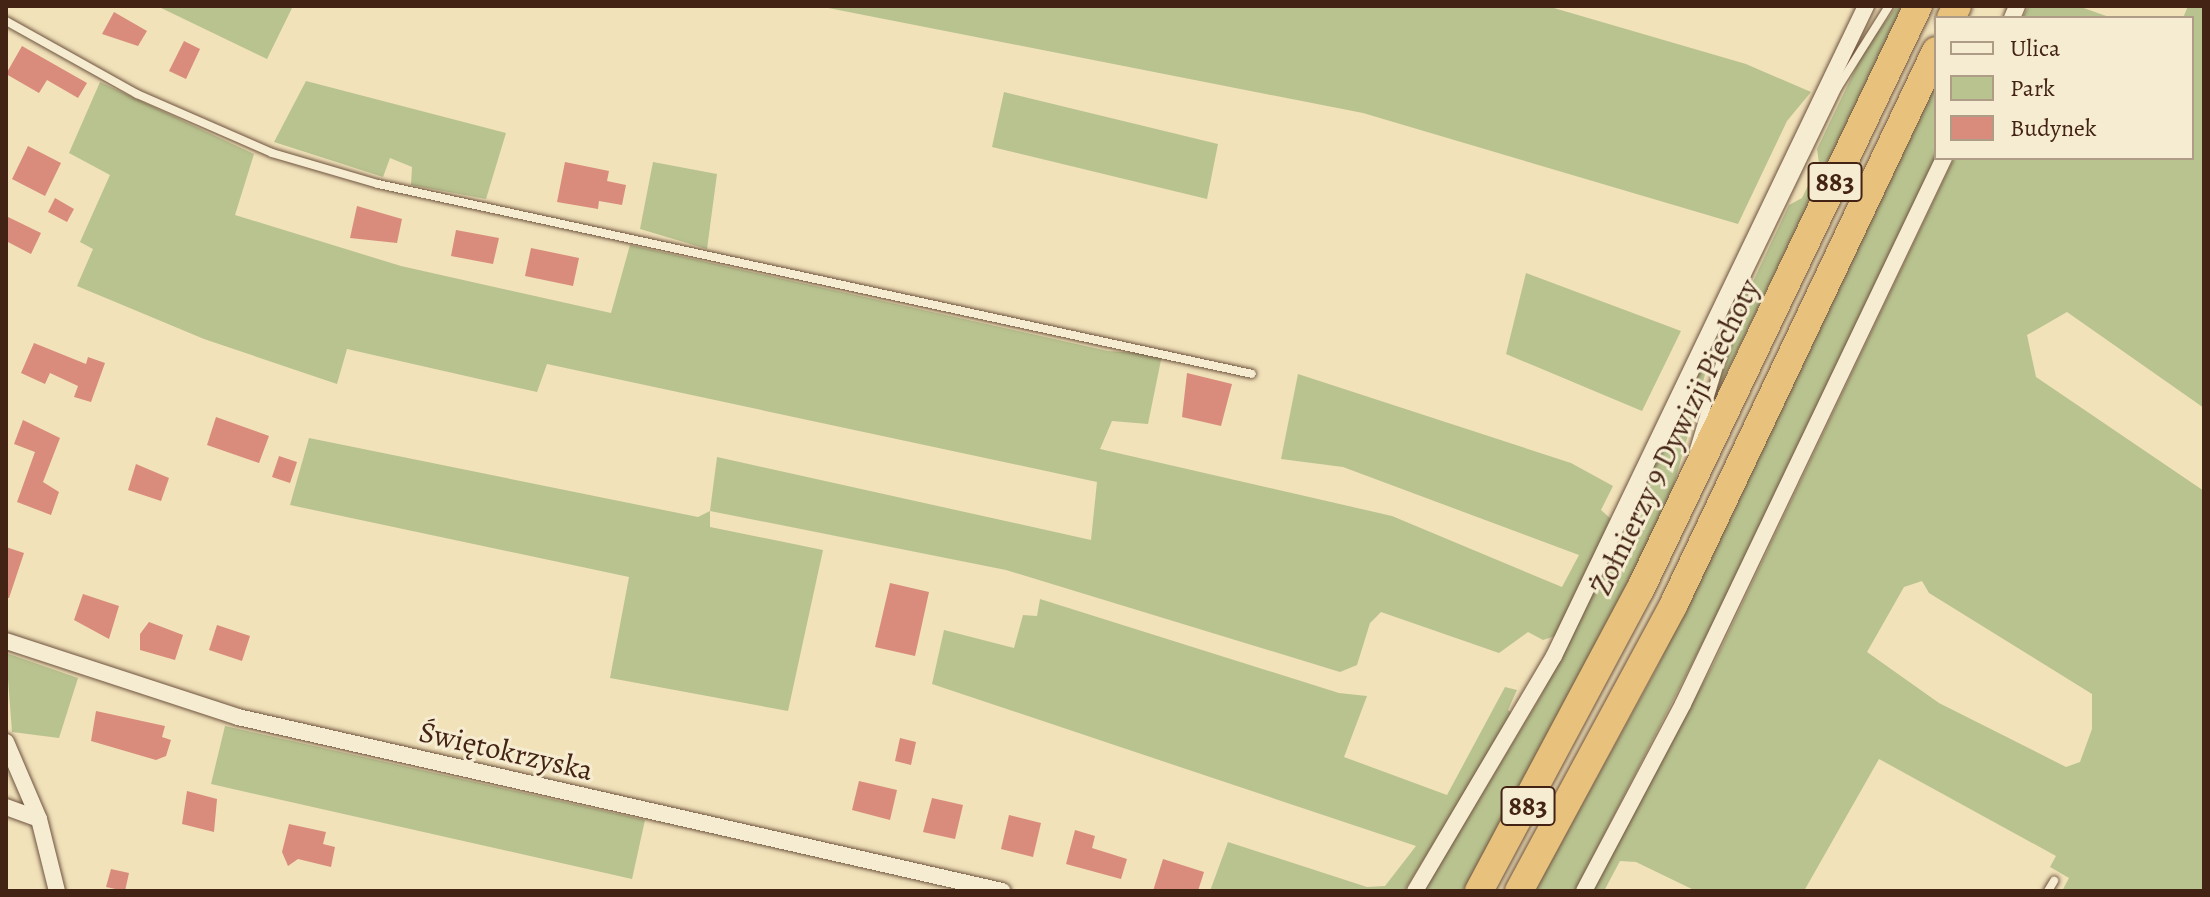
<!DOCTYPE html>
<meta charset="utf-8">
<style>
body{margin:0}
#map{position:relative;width:2210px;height:897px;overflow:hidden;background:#f1e2ba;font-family:Alegreya,serif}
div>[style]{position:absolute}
.green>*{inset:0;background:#b9c390}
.building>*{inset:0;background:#d98c7c}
.roads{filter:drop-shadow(0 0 2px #6e533e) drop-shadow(0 0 2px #6e533e)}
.service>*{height:8px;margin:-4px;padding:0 4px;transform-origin:4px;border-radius:4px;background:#f6ecd2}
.minor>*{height:16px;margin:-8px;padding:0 8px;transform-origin:8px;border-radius:8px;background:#f6ecd2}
.trunk>*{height:28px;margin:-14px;padding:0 14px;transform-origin:14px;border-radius:14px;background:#e8c17d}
span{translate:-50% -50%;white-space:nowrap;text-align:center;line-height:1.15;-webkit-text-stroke:6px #f6ecd2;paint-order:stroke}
.shield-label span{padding:2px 6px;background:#f6ecd2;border:2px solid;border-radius:6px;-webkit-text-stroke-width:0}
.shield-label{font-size:28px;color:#432314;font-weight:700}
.street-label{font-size:30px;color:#432314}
.frame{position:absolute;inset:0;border:8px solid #432314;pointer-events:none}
.legend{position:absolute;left:1934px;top:16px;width:260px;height:144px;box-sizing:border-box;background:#f6ecd2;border:2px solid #ae9c86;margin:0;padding:10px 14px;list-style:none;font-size:24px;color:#432314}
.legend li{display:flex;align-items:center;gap:16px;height:40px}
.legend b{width:40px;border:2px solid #ae9c86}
</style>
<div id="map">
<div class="green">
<i style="clip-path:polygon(157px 6px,293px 6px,267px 59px)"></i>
<i style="clip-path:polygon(818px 6px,1547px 6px,1746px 64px,1811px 92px,1787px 121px,1738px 224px,1363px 113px)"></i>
<i style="clip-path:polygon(1897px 6px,1904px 6px,1714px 399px,1747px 294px,1789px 205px,1802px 198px,1819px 163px,1817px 149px,1865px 49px)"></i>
<i style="clip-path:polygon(2029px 6px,2078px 6px,2112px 18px,2022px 18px)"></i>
<i style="clip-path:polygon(evenodd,2188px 6px,2204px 6px,2204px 408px,2067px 312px,2027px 335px,2036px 377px,2204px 491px,2204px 891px,2062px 891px,2069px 878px,2050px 867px,2056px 856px,1879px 759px,1804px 891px,1696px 891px,1636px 862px,1620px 861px,1604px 891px,1590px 891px,1713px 665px,1954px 158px,2192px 158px,2192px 18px,2183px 18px,2188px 6px,1922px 581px,1929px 593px,2092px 694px,2092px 729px,2080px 762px,2066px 767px,1939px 703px,1867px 652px,1904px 587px,1922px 581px)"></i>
<i style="clip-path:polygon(306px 81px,506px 133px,486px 199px,411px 185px,412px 167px,390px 158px,383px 177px,274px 142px)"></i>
<i style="clip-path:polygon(1936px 81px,1936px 158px,1717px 615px,1575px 891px,1535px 891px,1657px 668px)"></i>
<i style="clip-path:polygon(100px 82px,254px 154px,235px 215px,401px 266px,611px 313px,630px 245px,1108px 351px,1162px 355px,1148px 424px,1112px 421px,1100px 449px,1392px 516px,1562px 587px,1579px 555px,1343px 467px,1281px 459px,1298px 374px,1571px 463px,1613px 486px,1601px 510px,1611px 519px,1555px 636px,1543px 640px,1528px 632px,1499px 653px,1381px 612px,1370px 623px,1357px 665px,1340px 672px,1006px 570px,710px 511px,710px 527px,823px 550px,788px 711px,610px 678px,629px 577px,290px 505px,309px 438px,698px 517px,710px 511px,717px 457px,1091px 540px,1097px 482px,547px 364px,537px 392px,347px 349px,337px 384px,204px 339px,77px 286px,93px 249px,80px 242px,110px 175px,69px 153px)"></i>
<i style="clip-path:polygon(1004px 92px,1218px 144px,1207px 199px,992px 147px)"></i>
<i style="clip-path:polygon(653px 162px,717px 174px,707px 249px,640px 229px)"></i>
<i style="clip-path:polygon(1526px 273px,1681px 331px,1642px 411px,1506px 354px)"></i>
<i style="clip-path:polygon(1719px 325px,1669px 502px,1551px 741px,1463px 891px,1424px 891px,1542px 694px)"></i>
<i style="clip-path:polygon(1040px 599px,1339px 693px,1367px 696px,1344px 757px,1447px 795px,1505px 687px,1517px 690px,1508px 710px,1514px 715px,1404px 891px,1210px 891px,1228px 842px,1367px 887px,1385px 886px,1416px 846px,932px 684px,944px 630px,1014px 648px,1023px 615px,1037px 616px)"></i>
<i style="clip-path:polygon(6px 653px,78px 678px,59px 738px,12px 732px)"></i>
<i style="clip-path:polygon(225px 726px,645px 820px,632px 879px,211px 784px)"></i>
</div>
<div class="building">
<i style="clip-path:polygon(114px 12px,147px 31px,138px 46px,102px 34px)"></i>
<i style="clip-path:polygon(184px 41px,200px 49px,186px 79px,169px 71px)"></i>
<i style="clip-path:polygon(22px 46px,87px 83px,78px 98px,47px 80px,39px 93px,6px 74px)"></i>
<i style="clip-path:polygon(28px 146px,61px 163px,45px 196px,12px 179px)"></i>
<i style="clip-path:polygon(565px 162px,609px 171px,607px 181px,626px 185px,622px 205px,599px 201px,598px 209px,557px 202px)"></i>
<i style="clip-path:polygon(55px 198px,74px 209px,67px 222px,48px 212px)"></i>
<i style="clip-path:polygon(357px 206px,402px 219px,397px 243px,350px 238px)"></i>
<i style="clip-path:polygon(6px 216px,41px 233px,31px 254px,6px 241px)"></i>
<i style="clip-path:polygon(456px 230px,499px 238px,493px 264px,451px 256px)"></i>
<i style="clip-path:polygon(531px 248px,579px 258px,573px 286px,525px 276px)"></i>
<i style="clip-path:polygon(34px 343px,86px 364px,88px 357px,105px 363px,91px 402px,74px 397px,78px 386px,50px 373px,45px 384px,21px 373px)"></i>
<i style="clip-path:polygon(1187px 373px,1232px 384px,1221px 426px,1182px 417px)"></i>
<i style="clip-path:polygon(216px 417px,269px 436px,259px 463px,207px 445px)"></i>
<i style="clip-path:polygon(23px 420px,60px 438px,43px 482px,59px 492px,51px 515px,17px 502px,35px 452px,14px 444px)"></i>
<i style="clip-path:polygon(279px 456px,297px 462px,290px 483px,272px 477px)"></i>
<i style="clip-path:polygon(136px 464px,169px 478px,161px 501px,128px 490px)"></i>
<i style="clip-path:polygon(6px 547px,24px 553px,9px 598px,6px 598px)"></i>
<i style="clip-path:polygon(890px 583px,929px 592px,915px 656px,875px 647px)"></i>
<i style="clip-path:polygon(83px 594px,119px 606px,109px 639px,74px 620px)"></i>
<i style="clip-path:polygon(149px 622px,183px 635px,175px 660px,140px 650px,140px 634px)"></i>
<i style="clip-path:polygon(217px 625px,250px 636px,242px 661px,209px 650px)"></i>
<i style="clip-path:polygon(96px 711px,165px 726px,162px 737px,171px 740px,166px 756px,156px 760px,91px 741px)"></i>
<i style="clip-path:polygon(900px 738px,916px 742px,911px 765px,895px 761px)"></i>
<i style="clip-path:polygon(859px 781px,897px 790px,890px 820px,852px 810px)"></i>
<i style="clip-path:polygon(187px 791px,217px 799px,214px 832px,182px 824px)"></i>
<i style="clip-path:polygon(932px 798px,963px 805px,955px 839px,923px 832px)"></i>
<i style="clip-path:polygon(1009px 815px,1041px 823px,1033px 857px,1001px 849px)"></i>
<i style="clip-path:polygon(289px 824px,326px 832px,323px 844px,335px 847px,331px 867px,298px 859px,288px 866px,282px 852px)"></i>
<i style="clip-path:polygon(1075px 830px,1095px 836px,1092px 848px,1127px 859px,1121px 879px,1066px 864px)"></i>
<i style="clip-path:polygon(1163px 859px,1204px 872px,1198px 891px,1153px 891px)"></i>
<i style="clip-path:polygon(111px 869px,129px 873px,125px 891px,106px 887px)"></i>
</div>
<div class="roads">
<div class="service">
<i style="left:6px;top:21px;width:150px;rotate:29.1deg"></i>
<i style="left:137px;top:94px;width:147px;rotate:23.6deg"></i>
<i style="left:272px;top:153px;width:110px;rotate:16.3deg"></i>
<i style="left:378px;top:184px;width:894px;rotate:12.26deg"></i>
<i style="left:1694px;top:449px;width:182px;rotate:-73.1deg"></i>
<i style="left:1747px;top:275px;width:209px;rotate:-64.2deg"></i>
<i style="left:1838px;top:87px;width:96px;rotate:-57.8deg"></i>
<i style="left:2048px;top:891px;width:12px;rotate:-59deg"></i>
</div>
<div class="minor">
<i style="left:2012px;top:18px;width:13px;rotate:-67deg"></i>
<i style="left:6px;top:641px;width:244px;rotate:18.1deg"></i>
<i style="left:238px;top:717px;width:784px;rotate:12.83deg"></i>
<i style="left:6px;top:742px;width:84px;rotate:66.8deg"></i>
<i style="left:39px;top:819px;width:74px;rotate:76deg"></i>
<i style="left:6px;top:807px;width:35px;rotate:20deg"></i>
<i style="left:1415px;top:891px;width:273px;rotate:-59.4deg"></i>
<i style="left:1554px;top:656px;width:721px;rotate:-64.36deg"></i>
<i style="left:1584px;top:891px;width:212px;rotate:-62.1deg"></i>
<i style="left:1683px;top:704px;width:605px;rotate:-64.45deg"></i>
</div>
<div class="trunk">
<i style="left:1951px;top:18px;width:13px;rotate:-63deg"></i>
<i style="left:1479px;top:891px;width:341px;rotate:-61.9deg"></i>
<i style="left:1640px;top:590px;width:647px;rotate:-64.54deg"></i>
<i style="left:1519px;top:891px;width:324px;rotate:-61.6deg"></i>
<i style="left:1673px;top:606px;width:614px;rotate:-64.64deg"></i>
</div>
</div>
<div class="shield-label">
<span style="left:1835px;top:182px">883</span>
<span style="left:1528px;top:806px">883</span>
</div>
<div class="street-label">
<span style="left:1675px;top:437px;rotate:-64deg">Żołnierzy 9 Dywizji Piechoty</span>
<span style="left:506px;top:751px;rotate:13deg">Świętokrzyska</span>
</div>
<div class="frame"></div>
<ul class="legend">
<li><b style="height:10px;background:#f6ecd2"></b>Ulica</li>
<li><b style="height:22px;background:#b9c390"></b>Park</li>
<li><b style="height:22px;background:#d98c7c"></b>Budynek</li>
</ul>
</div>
